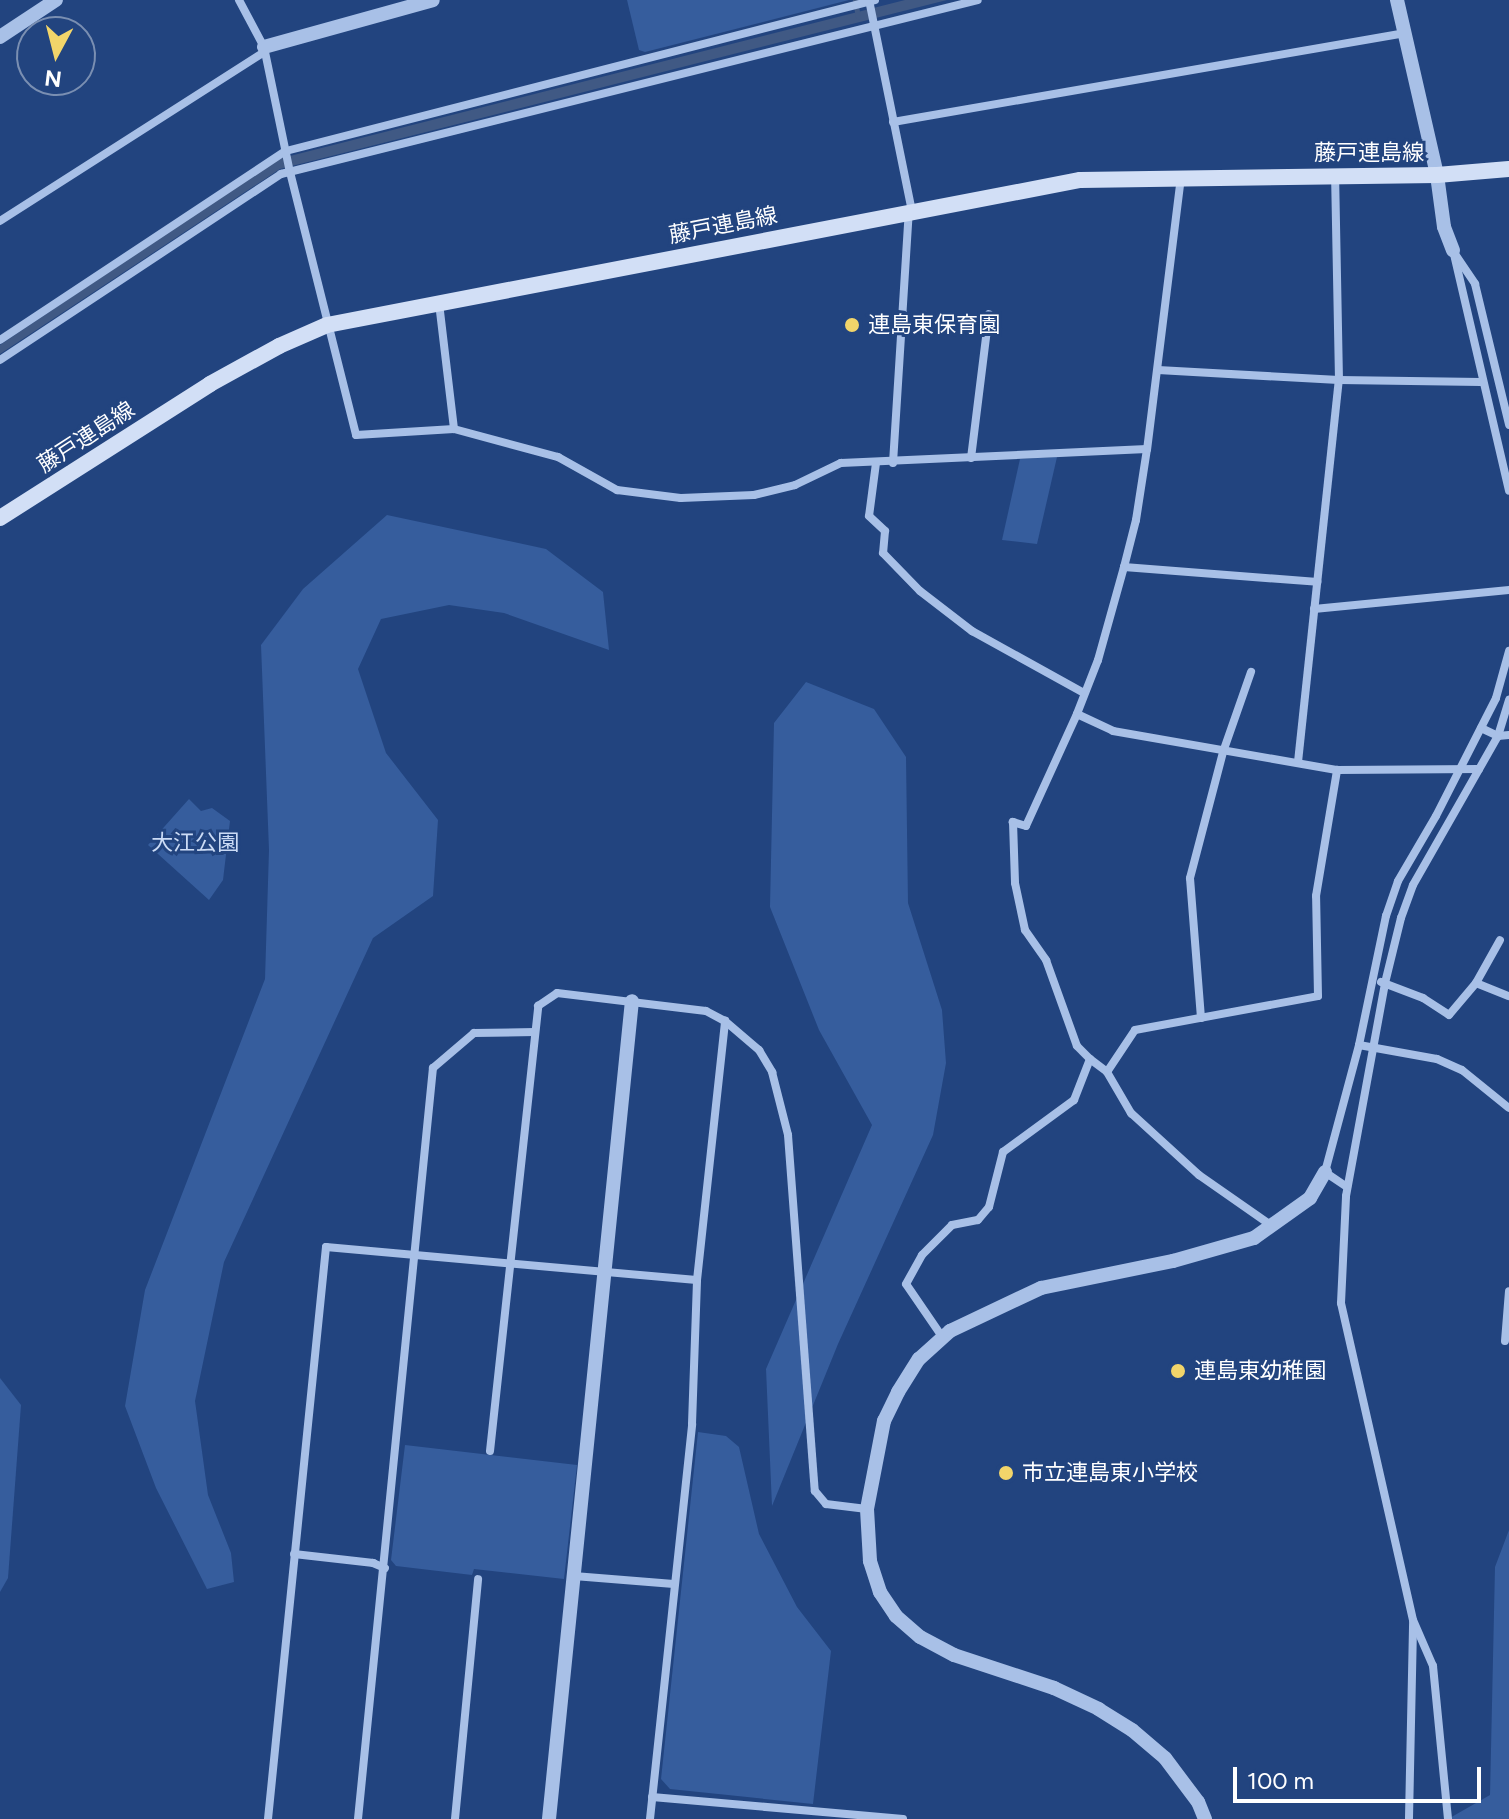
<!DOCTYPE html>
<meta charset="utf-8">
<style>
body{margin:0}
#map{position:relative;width:1509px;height:1819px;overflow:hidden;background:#22447f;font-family:Figtree,"Noto Sans JP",sans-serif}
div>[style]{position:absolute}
.green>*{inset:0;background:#365d9d}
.water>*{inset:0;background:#405984}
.stream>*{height:5px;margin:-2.5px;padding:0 2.5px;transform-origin:2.5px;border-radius:2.5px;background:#405984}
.minor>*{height:8px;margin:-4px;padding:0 4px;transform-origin:4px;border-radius:4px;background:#a8c0e7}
.tertiary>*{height:14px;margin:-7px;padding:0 7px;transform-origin:7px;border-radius:7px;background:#a8c0e7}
.secondary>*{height:16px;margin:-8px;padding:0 8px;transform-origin:8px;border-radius:8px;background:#d2dff6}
.dots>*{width:22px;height:22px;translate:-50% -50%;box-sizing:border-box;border:4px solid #22447f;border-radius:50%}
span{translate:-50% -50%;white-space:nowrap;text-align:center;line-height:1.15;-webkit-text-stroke:6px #22447f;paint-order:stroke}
.street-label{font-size:22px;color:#fff}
.poi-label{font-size:22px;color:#fff}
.left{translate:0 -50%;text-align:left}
.park-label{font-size:22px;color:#cbdbf5}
.north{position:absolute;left:16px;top:16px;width:80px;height:80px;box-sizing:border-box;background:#22447f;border:2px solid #7a8fb2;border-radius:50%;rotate:187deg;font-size:22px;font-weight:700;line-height:32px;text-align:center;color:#fff}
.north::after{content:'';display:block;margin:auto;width:28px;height:36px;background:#f2d56a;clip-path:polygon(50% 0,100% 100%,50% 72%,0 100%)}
.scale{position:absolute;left:1233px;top:1767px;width:248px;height:36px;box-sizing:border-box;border:4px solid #fff;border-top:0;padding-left:10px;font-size:24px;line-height:28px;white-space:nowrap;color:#fff;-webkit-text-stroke:6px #22447f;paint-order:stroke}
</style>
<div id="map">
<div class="green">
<i style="clip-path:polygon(627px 0,849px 0,645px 52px,639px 50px)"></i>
<i style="clip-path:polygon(1057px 457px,1037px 544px,1002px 540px,1020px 459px)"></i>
<i style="clip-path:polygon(387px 515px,546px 549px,603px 592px,609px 650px,504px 613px,449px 605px,381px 619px,358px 669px,386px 753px,438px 820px,433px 896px,373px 938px,224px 1262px,195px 1401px,208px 1495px,231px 1553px,234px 1582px,207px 1589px,156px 1488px,125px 1406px,145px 1290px,265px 979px,269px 850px,261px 645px,303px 589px)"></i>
<i style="clip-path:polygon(806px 682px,874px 709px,906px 757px,908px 903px,942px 1010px,946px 1063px,933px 1135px,838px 1344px,772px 1506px,766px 1369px,872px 1125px,819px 1030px,770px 907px,774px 723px)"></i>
<i style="clip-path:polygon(189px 799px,201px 811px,212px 808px,230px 821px,223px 880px,209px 900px,148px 845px)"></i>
<i style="clip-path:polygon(0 1378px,21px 1405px,8px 1578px,0 1592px)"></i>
<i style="clip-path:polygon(698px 1432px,726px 1436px,739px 1447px,759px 1534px,797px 1607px,831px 1651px,813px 1804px,670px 1789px,661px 1779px)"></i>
<i style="clip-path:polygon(405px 1445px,577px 1465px,564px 1579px,474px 1569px,472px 1575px,396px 1566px,391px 1560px)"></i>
<i style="clip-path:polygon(1509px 1530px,1509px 1819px,1448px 1819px,1490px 1795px,1495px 1567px)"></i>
</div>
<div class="water">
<i style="clip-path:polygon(905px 0,947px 0,280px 169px,0 354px,0 345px,278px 159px)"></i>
</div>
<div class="stream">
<i style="left:855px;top:0;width:17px;rotate:80deg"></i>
</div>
<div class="minor">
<i style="left:239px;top:0;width:53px;rotate:62deg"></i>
<i style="left:264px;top:47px;width:128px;rotate:78.3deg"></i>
<i style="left:290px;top:172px;width:271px;rotate:75.9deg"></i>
<i style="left:356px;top:435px;width:98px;rotate:-3.5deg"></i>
<i style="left:454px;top:429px;width:108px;rotate:15.1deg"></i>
<i style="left:558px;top:457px;width:68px;rotate:29.2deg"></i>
<i style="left:617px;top:490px;width:64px;rotate:7.1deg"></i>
<i style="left:681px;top:498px;width:73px;rotate:-2.4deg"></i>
<i style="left:754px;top:495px;width:42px;rotate:-13.7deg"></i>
<i style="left:795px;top:485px;width:51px;rotate:-25.6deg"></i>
<i style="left:841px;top:463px;width:306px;rotate:-2.6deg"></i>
<i style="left:869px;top:0;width:215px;rotate:78.5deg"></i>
<i style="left:893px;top:122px;width:520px;rotate:-9.86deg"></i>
<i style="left:1181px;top:177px;width:274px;rotate:97.1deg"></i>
<i style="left:1147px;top:449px;width:72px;rotate:98.8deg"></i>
<i style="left:1136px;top:520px;width:49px;rotate:104.3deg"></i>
<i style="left:1124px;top:567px;width:97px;rotate:105.6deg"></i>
<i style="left:1098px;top:660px;width:58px;rotate:111.3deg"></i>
<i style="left:1077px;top:714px;width:123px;rotate:114.5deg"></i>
<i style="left:1026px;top:826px;width:14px;rotate:-163deg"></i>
<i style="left:1013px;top:822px;width:61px;rotate:88.1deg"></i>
<i style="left:1015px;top:883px;width:48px;rotate:78deg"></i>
<i style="left:1025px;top:930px;width:37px;rotate:55deg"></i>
<i style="left:1046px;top:960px;width:91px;rotate:70.2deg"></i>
<i style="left:1077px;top:1046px;width:18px;rotate:45deg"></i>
<i style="left:1090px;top:1059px;width:21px;rotate:37deg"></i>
<i style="left:1107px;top:1072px;width:50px;rotate:-56.3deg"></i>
<i style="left:1135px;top:1030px;width:186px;rotate:-10.5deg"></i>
<i style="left:1318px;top:996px;width:100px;rotate:-91.1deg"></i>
<i style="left:1316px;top:896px;width:128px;rotate:-80.5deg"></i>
<i style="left:0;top:221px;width:313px;rotate:-32.6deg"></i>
<i style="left:1453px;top:250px;width:247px;rotate:76.9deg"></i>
<i style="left:1455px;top:254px;width:36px;rotate:56deg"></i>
<i style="left:1475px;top:284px;width:145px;rotate:76.4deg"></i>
<i style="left:439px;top:303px;width:127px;rotate:83.2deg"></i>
<i style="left:0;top:340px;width:343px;rotate:-33.5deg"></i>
<i style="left:286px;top:151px;width:608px;rotate:-14.38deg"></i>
<i style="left:0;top:360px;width:337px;rotate:-33.5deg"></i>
<i style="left:281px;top:174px;width:718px;rotate:-14.02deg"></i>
<i style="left:1158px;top:370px;width:181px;rotate:3.2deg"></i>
<i style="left:1339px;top:380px;width:142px;rotate:0.8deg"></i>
<i style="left:971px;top:458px;width:145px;rotate:-82.9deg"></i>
<i style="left:876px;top:463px;width:53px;rotate:97.5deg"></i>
<i style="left:869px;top:516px;width:22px;rotate:43deg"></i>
<i style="left:885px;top:531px;width:22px;rotate:95deg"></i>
<i style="left:883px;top:553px;width:53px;rotate:45.8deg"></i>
<i style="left:920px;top:591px;width:66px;rotate:37.6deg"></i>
<i style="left:972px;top:631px;width:128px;rotate:29deg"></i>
<i style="left:893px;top:463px;width:252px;rotate:-86.4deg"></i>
<i style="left:1124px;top:567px;width:194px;rotate:4.4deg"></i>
<i style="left:1314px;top:609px;width:196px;rotate:-5.6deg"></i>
<i style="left:1077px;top:714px;width:40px;rotate:25deg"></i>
<i style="left:1113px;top:731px;width:227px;rotate:9.9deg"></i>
<i style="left:1337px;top:770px;width:142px;rotate:-0.4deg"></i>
<i style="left:1481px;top:728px;width:19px;rotate:25deg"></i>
<i style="left:1498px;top:736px;width:11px;rotate:-5deg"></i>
<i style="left:1298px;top:762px;width:384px;rotate:-83.9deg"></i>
<i style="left:1339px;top:380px;width:205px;rotate:-91.1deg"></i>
<i style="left:1381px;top:982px;width:45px;rotate:20.9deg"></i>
<i style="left:1423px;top:998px;width:31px;rotate:33deg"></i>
<i style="left:1449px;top:1015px;width:42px;rotate:-49.8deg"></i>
<i style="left:1476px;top:983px;width:49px;rotate:-60.8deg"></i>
<i style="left:1476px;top:983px;width:35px;rotate:22deg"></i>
<i style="left:1201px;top:1018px;width:140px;rotate:-94.5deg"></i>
<i style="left:1190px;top:878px;width:130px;rotate:-75.3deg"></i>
<i style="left:1223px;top:752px;width:85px;rotate:-70.7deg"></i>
<i style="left:1359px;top:1045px;width:79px;rotate:10.2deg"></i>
<i style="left:1437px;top:1059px;width:27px;rotate:24deg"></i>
<i style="left:1462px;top:1070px;width:60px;rotate:39deg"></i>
<i style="left:1107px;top:1072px;width:48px;rotate:59.7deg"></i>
<i style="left:1131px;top:1113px;width:92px;rotate:42.4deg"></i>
<i style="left:1199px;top:1175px;width:89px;rotate:34.9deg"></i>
<i style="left:1347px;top:1187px;width:27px;rotate:-146deg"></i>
<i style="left:1325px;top:1172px;width:131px;rotate:-75deg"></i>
<i style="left:1359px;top:1045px;width:132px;rotate:-78.2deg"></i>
<i style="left:1386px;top:916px;width:37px;rotate:-71deg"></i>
<i style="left:1398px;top:881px;width:75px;rotate:-59.7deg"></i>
<i style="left:1436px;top:816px;width:132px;rotate:-63deg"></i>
<i style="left:1496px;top:698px;width:49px;rotate:-74.5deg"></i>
<i style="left:943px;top:1338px;width:65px;rotate:-124.4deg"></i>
<i style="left:906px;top:1284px;width:33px;rotate:-61deg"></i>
<i style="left:922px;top:1255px;width:42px;rotate:-45deg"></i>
<i style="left:952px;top:1225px;width:26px;rotate:-11deg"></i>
<i style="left:978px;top:1220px;width:17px;rotate:-50deg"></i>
<i style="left:989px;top:1207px;width:57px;rotate:-75.7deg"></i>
<i style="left:1003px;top:1152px;width:88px;rotate:-36.2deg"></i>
<i style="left:1074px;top:1100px;width:44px;rotate:-68.7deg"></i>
<i style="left:1505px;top:1341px;width:50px;rotate:-85.4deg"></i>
<i style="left:490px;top:1451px;width:448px;rotate:-83.8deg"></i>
<i style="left:538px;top:1006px;width:23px;rotate:-34deg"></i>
<i style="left:557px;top:993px;width:150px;rotate:6.9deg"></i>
<i style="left:706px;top:1011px;width:21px;rotate:28deg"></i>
<i style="left:725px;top:1021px;width:45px;rotate:40.5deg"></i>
<i style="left:759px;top:1050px;width:26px;rotate:59deg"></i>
<i style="left:772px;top:1072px;width:65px;rotate:75.7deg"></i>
<i style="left:788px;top:1135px;width:357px;rotate:85.7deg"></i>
<i style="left:815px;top:1491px;width:17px;rotate:50deg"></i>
<i style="left:826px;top:1504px;width:41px;rotate:7deg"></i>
<i style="left:294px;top:1554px;width:80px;rotate:6.5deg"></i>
<i style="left:373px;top:1563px;width:13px;rotate:23deg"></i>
<i style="left:574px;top:1576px;width:100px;rotate:4.6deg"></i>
<i style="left:652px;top:1797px;width:252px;rotate:5deg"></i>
<i style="left:1409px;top:1818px;width:195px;rotate:-88.8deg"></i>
<i style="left:268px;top:1819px;width:575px;rotate:-84.21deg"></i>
<i style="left:326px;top:1247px;width:372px;rotate:5.1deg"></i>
<i style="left:358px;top:1819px;width:755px;rotate:-84.3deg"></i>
<i style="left:433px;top:1068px;width:54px;rotate:-40.5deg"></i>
<i style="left:474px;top:1033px;width:61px;rotate:-0.9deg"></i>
<i style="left:455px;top:1819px;width:241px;rotate:-84.5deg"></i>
<i style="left:650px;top:1819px;width:397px;rotate:-83.9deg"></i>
<i style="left:692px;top:1424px;width:144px;rotate:-88deg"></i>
<i style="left:697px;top:1280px;width:261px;rotate:-83.8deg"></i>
<i style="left:1448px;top:1819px;width:154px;rotate:-95.6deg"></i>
<i style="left:1433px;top:1666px;width:50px;rotate:-113.5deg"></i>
<i style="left:1413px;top:1620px;width:325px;rotate:-102.8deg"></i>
<i style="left:1341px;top:1303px;width:107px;rotate:-87.3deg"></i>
<i style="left:1346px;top:1196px;width:217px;rotate:-79.6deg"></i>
<i style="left:1385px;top:983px;width:67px;rotate:-76.2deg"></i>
<i style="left:1401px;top:918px;width:35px;rotate:-70deg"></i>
<i style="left:1413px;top:885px;width:172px;rotate:-60.3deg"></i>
<i style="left:1498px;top:736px;width:38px;rotate:-73deg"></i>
</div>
<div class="tertiary">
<i style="left:1397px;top:0;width:180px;rotate:77.1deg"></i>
<i style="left:1437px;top:175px;width:52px;rotate:82.3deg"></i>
<i style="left:1444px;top:227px;width:25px;rotate:69deg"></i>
<i style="left:0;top:37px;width:67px;rotate:-33.5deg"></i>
<i style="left:264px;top:47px;width:175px;rotate:-15.5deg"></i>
<i style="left:549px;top:1819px;width:822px;rotate:-84.21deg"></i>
<i style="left:1205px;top:1819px;width:18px;rotate:-112deg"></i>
<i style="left:1198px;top:1802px;width:55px;rotate:-126.9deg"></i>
<i style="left:1165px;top:1758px;width:43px;rotate:-139.7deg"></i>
<i style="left:1132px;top:1730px;width:39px;rotate:-148deg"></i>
<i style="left:1099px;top:1709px;width:50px;rotate:-155deg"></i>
<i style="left:1054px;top:1688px;width:105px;rotate:-161.7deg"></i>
<i style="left:954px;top:1655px;width:38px;rotate:-152deg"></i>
<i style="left:920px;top:1637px;width:32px;rotate:-139deg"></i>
<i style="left:896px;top:1616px;width:29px;rotate:-124deg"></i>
<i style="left:880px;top:1592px;width:33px;rotate:-108deg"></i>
<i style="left:870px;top:1561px;width:52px;rotate:-93.3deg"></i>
<i style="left:867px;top:1509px;width:90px;rotate:-79.1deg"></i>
<i style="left:884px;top:1421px;width:32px;rotate:-64deg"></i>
<i style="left:898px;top:1392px;width:39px;rotate:-58deg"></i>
<i style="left:919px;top:1359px;width:42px;rotate:-42.1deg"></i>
<i style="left:950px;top:1331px;width:101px;rotate:-25.3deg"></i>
<i style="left:1041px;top:1288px;width:135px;rotate:-11.6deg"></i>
<i style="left:1173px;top:1261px;width:84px;rotate:-15.9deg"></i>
<i style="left:1254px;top:1238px;width:69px;rotate:-35.5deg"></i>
<i style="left:1310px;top:1198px;width:30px;rotate:-60deg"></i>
</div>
<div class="secondary">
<i style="left:0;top:518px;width:249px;rotate:-32.5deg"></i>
<i style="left:210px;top:384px;width:79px;rotate:-28.8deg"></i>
<i style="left:279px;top:346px;width:52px;rotate:-23.6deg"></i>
<i style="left:327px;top:325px;width:767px;rotate:-10.9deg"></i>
<i style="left:1080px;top:180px;width:357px;rotate:-0.8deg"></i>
<i style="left:1437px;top:175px;width:72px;rotate:-4.8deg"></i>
</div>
<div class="dots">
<i style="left:852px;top:325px;background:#f2d56a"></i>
<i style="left:1178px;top:1371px;background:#f2d56a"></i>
<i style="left:1006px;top:1473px;background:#f2d56a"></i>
</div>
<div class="street-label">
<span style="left:1369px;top:153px">藤戸連島線</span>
<span style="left:723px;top:225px;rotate:-11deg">藤戸連島線</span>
<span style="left:86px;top:437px;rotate:-33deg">藤戸連島線</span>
</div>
<div class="poi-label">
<span class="left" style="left:868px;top:325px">連島東保育園</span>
<span class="left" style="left:1194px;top:1371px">連島東幼稚園</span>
<span class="left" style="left:1022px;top:1473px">市立連島東小学校</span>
</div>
<div class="park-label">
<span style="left:195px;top:843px">大江公園</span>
</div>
<div class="north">N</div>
<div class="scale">100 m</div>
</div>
